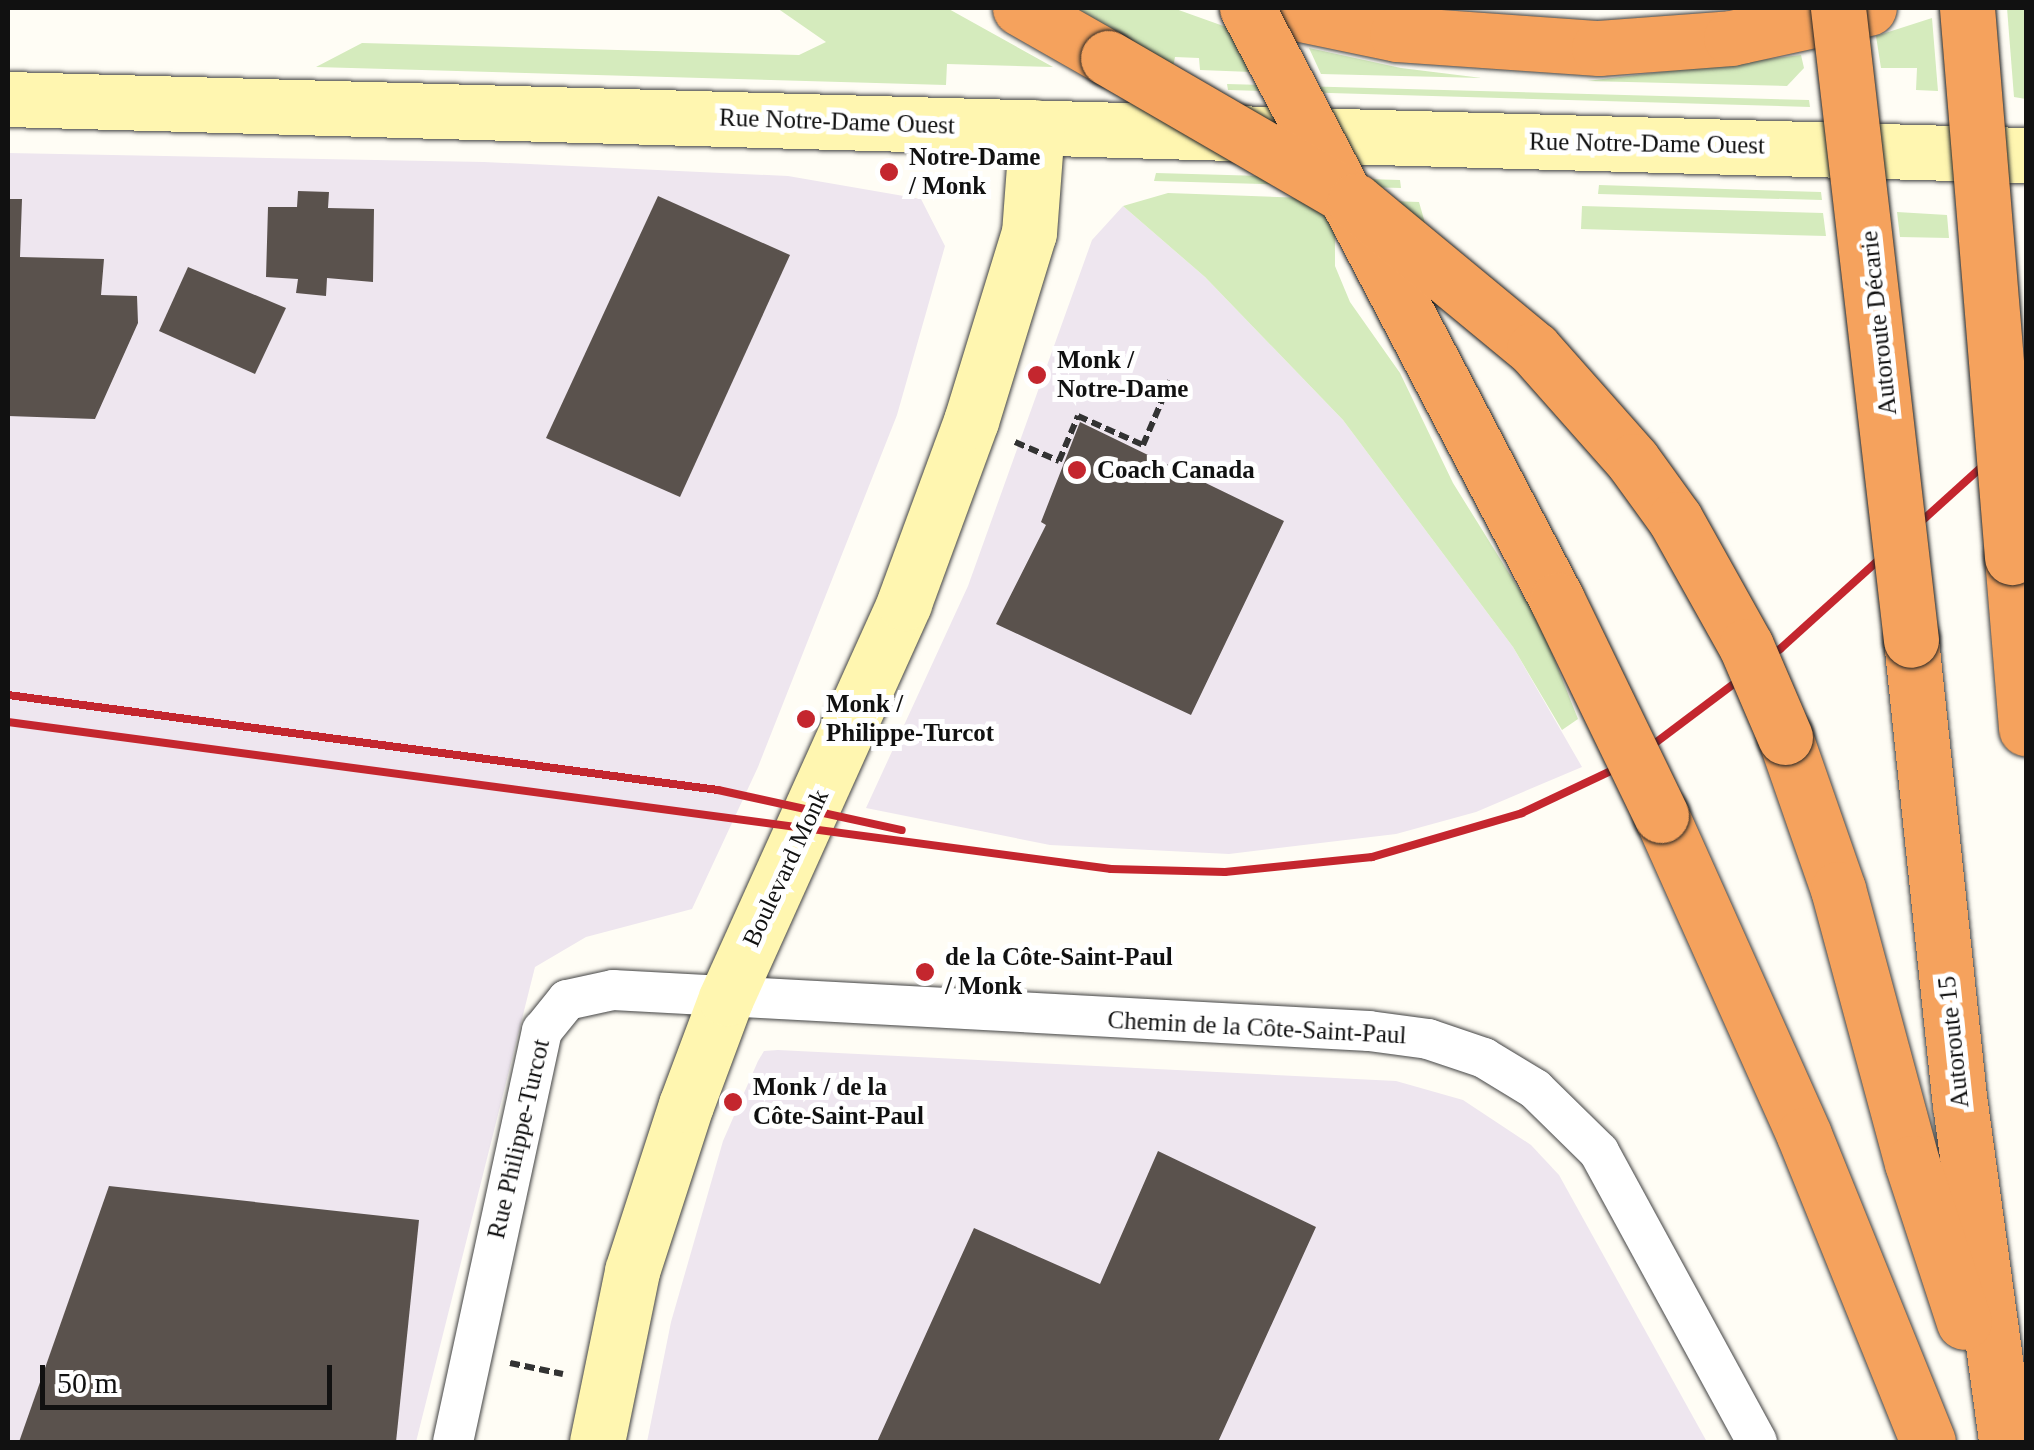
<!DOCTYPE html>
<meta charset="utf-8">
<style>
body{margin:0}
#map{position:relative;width:2034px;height:1450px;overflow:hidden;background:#fffdf5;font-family:Georgia,serif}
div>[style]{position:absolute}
.industrial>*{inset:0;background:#eee6ef}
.green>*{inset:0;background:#d5ebbd}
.building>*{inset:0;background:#5a524d}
.path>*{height:6px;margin-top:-3px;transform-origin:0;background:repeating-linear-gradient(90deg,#333 0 10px,transparent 0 15px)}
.roads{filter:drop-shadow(0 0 2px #444) drop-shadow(0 0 2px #444)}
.street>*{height:40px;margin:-20px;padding:0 20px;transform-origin:20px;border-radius:20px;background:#fff}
.secondary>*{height:55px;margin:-27.5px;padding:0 27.5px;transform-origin:27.5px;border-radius:27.5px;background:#fff6b0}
.highway>*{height:55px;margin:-27.5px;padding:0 27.5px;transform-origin:27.5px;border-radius:27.5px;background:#f5a25d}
.rail>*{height:8px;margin:-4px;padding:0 4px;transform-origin:4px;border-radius:4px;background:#c4262e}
.bridges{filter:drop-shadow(0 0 2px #222) drop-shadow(0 0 2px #222)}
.highway-bridge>*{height:55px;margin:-27.5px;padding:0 27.5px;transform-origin:27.5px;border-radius:27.5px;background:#f5a25d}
.dots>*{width:28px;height:28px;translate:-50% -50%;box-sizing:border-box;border:5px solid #fff;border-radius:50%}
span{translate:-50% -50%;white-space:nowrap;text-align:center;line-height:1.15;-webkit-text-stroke:10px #fff;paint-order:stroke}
.street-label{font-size:25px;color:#111}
.poi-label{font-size:25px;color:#111;font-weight:700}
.left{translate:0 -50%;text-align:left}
.frame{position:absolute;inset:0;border:10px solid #111;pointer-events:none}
.scale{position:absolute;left:40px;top:1365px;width:292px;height:45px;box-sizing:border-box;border:5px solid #111;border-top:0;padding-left:12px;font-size:30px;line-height:35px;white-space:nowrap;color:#111;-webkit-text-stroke:8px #fff;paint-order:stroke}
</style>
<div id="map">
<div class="industrial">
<i style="clip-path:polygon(8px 153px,484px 162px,788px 176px,921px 199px,945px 246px,897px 415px,758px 767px,692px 909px,586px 937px,535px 967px,416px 1442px,8px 1442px)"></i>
<i style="clip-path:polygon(1123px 206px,1205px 277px,1343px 420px,1513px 647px,1582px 767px,1476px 812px,1396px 834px,1229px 854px,1050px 845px,866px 808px,968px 586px,1092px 240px)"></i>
<i style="clip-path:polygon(778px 1050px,1396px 1081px,1463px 1100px,1531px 1145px,1559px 1175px,1707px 1442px,647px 1442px,671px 1322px,723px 1141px,758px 1061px,764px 1051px)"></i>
</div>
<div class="green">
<i style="clip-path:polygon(777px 8px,947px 8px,1053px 67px,947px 64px,946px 85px,316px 67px,362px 43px,799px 55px,826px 42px)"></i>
<i style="clip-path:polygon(1060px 8px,1173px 8px,1229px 28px,1252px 72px,1200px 70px,1199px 58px,1175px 57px,1172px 72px)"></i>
<i style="clip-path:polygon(2007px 8px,2026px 8px,2026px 99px,2014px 97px)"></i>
<i style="clip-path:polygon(1932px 18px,1938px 91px,1916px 90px,1917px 68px,1881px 68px,1876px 36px)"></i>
<i style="clip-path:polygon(1309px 48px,1401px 68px,1482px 78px,1321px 74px)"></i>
<i style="clip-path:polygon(1801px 55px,1804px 68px,1787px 86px,1587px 81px)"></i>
<i style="clip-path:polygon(1227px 84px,1809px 100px,1810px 107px,1228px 90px)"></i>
<i style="clip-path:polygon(1156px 173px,1400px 180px,1401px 188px,1154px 181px)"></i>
<i style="clip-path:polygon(1599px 185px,1821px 192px,1822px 200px,1598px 194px)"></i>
<i style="clip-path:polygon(1168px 193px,1419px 202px,1425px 223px,1335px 220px,1335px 266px,1350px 302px,1400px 373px,1453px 483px,1540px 623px,1578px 719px,1562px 730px,1513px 647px,1343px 420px,1205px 277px,1123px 206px)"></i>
<i style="clip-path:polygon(1582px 206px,1823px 213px,1826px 236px,1581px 229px)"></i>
<i style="clip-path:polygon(1897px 212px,1947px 215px,1949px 238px,1900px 237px)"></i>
</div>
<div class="building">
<i style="clip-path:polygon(298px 191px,329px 192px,328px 208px,374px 209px,373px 282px,327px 278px,326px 296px,296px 293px,298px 279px,266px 277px,268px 207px,297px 207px)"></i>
<i style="clip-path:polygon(658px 196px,790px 255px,680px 497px,546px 438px)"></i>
<i style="clip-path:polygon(8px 199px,22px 199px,20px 257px,104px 259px,101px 295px,137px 296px,138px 323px,95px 419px,8px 416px)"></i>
<i style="clip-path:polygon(188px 267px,286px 308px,255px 374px,159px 331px)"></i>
<i style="clip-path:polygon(1080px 422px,1284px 521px,1191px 715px,996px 624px,1046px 525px,1041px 522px)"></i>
<i style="clip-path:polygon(1158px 1151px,1316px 1227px,1218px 1442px,877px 1442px,974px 1228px,1100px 1284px)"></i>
<i style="clip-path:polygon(109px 1186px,419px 1220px,396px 1442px,19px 1442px)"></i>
</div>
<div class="path">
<i style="left:1015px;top:442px;width:48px;rotate:23.4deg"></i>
<i style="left:1059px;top:461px;width:49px;rotate:-67.1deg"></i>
<i style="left:1078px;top:416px;width:71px;rotate:24deg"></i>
<i style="left:1143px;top:445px;width:74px;rotate:-66.9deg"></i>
<i style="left:510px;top:1363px;width:54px;rotate:11.7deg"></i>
</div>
<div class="roads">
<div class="street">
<i style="left:453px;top:1442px;width:421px;rotate:-77.8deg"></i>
<i style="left:542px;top:1031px;width:40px;rotate:-51deg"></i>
<i style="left:567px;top:1000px;width:47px;rotate:-12.3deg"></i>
<i style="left:613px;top:990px;width:757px;rotate:3.1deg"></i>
<i style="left:1369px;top:1031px;width:60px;rotate:7.7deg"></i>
<i style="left:1428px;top:1039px;width:59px;rotate:18.7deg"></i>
<i style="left:1484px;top:1058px;width:60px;rotate:31.3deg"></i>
<i style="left:1535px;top:1089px;width:90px;rotate:44.5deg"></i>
<i style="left:1599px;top:1152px;width:330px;rotate:61.4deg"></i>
</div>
<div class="secondary">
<i style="left:8px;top:99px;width:2019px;rotate:1.59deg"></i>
<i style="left:597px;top:1442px;width:175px;rotate:-78.4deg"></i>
<i style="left:632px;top:1271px;width:175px;rotate:-72deg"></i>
<i style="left:686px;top:1105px;width:114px;rotate:-69.5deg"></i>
<i style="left:726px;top:998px;width:433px;rotate:-65.7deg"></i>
<i style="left:904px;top:603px;width:194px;rotate:-69.8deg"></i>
<i style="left:971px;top:421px;width:197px;rotate:-72.9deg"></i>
<i style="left:1029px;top:233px;width:106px;rotate:-85.7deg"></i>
</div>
<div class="highway">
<i style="left:1020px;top:8px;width:101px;rotate:29.6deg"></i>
<i style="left:1272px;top:8px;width:128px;rotate:11.7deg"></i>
<i style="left:1397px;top:34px;width:202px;rotate:4deg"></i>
<i style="left:1599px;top:48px;width:132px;rotate:-4.3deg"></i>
<i style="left:1731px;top:38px;width:141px;rotate:-12.3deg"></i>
<i style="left:2012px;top:557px;width:172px;rotate:85.3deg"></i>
<i style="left:1911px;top:640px;width:467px;rotate:84deg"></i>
<i style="left:1960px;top:1104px;width:341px;rotate:82.2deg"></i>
<i style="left:1785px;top:737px;width:161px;rotate:70.8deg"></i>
<i style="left:1838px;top:889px;width:284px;rotate:74.9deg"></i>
<i style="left:1912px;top:1163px;width:167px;rotate:71.9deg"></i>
<i style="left:1661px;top:815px;width:350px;rotate:65.9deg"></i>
<i style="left:1804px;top:1135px;width:331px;rotate:68deg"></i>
</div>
</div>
<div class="rail">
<i style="left:8px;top:695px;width:716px;rotate:7.62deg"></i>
<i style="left:718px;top:790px;width:188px;rotate:12.3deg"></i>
<i style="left:8px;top:722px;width:1113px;rotate:7.59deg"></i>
<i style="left:1111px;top:869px;width:114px;rotate:1.5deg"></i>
<i style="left:1225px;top:872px;width:148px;rotate:-5.8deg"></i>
<i style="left:1372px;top:857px;width:156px;rotate:-16.3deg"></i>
<i style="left:1522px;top:813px;width:119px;rotate:-25.3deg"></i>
<i style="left:1630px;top:762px;width:188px;rotate:-37deg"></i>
<i style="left:1780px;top:649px;width:331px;rotate:-42.1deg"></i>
</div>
<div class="bridges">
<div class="highway-bridge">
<i style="left:1247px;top:8px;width:668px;rotate:62.36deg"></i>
<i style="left:1557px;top:600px;width:239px;rotate:64.2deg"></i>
<i style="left:1838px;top:8px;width:636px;rotate:83.41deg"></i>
<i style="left:1967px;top:8px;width:551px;rotate:85.31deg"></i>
<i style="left:1108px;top:58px;width:285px;rotate:30.1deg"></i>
<i style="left:1355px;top:201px;width:232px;rotate:39.6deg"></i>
<i style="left:1534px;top:349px;width:149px;rotate:48.5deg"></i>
<i style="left:1633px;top:461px;width:72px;rotate:54.1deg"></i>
<i style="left:1675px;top:519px;width:145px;rotate:60.8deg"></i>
<i style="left:1746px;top:646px;width:99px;rotate:66.8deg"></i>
</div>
</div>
<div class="dots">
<i style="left:889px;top:172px;background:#c4262e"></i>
<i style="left:1037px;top:375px;background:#c4262e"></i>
<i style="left:1077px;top:470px;background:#c4262e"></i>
<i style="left:806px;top:719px;background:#c4262e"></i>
<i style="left:925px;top:972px;background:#c4262e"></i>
<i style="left:733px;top:1102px;background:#c4262e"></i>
</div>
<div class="street-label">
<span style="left:837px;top:122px;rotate:2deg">Rue Notre-Dame Ouest</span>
<span style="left:1647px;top:144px;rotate:1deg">Rue Notre-Dame Ouest</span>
<span style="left:1879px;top:323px;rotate:-96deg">Autoroute Décarie</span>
<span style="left:786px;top:868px;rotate:-65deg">Boulevard Monk</span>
<span style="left:1257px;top:1028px;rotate:3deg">Chemin de la Côte-Saint-Paul</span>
<span style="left:1954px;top:1042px;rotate:-96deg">Autoroute 15</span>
<span style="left:519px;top:1139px;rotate:-77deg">Rue Philippe-Turcot</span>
</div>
<div class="poi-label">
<span class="left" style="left:909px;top:172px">Notre-Dame<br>/ Monk</span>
<span class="left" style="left:1057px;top:375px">Monk /<br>Notre-Dame</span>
<span class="left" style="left:1097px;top:470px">Coach Canada</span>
<span class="left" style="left:826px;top:719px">Monk /<br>Philippe-Turcot</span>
<span class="left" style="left:945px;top:972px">de la Côte-Saint-Paul<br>/ Monk</span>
<span class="left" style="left:753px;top:1102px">Monk / de la<br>Côte-Saint-Paul</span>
</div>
<div class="frame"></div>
<div class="scale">50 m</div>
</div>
